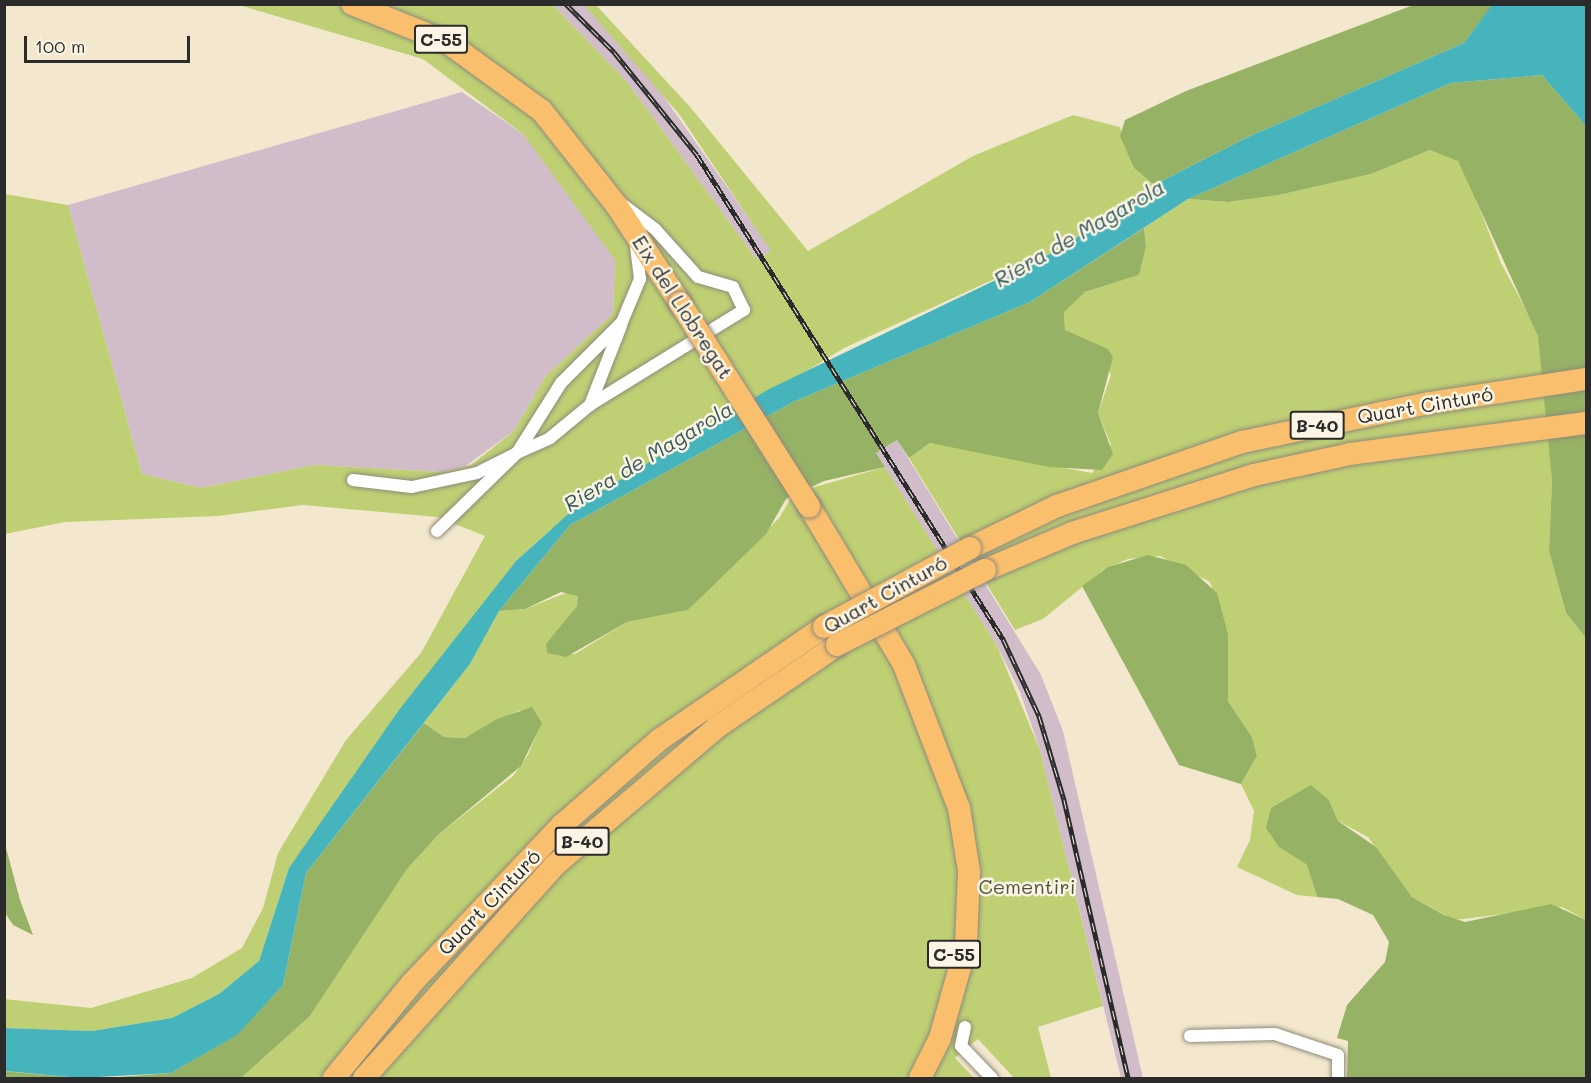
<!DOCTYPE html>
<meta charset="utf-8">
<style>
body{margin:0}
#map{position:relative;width:1591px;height:1083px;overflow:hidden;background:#f3e8ce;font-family:Mali,sans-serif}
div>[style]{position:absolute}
.industrial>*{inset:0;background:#d1bdc9}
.green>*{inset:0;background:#bed073}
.forest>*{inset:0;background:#96b265}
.water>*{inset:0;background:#45b4bd}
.roads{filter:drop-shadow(0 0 2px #8f8a7c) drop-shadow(0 0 2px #8f8a7c)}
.street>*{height:12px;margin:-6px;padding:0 6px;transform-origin:6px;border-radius:6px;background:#fff}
.highway>*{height:22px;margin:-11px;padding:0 11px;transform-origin:11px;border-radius:11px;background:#f9bf6d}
.rail>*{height:5px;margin-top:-2.5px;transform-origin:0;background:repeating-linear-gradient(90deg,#fcf5e5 0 9px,#2b2b2b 0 18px);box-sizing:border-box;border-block:2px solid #2b2b2b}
.bridges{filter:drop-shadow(0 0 2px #8f8a7c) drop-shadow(0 0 2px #8f8a7c)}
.highway-bridge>*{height:22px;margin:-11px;padding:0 11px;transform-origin:11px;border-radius:11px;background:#f9bf6d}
span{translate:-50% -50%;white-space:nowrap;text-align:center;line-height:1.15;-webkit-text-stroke:5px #fcf5e5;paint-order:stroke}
.shield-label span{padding:2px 4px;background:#fcf5e5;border:2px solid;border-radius:4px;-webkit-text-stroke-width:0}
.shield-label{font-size:18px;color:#2b2b2b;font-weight:700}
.street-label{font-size:20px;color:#2b2b2b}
.park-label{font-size:20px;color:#50543d}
.water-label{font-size:21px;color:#345b5e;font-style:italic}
.frame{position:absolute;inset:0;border:6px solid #2b2b2b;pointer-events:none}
.scale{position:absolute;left:24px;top:36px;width:166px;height:27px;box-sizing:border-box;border:3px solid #2b2b2b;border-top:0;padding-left:8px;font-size:18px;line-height:21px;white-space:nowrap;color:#2b2b2b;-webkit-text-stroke:4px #fcf5e5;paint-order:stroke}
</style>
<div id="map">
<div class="industrial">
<i style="clip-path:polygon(553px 5px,584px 5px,636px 57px,772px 251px,757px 260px,627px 82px)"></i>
<i style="clip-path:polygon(462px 92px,523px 134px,579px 204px,615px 260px,613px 314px,545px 377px,514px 431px,464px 467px,442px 472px,314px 465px,201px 488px,142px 474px,68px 205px)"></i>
<i style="clip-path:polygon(897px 440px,1041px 675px,1063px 731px,1143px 1078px,1121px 1078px,1040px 750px,1020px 692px,997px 646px,876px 453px)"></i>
</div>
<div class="green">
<i style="clip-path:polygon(239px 5px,553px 5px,627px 82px,757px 260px,771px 251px,679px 114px,584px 5px,596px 5px,691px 108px,808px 251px,973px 156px,1073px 115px,1120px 127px,1134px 168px,1154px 185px,1060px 249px,844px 348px,550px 530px,516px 561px,289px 868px,259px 961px,219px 994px,172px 1018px,92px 1031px,5px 1028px,4px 999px,91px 1008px,192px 978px,242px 948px,263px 908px,278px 853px,346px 740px,421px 653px,485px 536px,437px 517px,303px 505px,218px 516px,65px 522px,5px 534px,5px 194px,68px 205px,142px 474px,201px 488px,314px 465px,442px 472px,471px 465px,514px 431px,545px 377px,613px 314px,615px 260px,523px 134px,423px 59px)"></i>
<i style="clip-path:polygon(1430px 150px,1452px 155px,1463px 167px,1501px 263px,1536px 328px,1544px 359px,1552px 481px,1549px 551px,1566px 613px,1586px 638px,1586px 920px,1562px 907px,1454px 920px,1412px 897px,1368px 837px,1338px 821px,1329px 800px,1279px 847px,1307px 865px,1317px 897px,1297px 895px,1237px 867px,1250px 840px,1254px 811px,1241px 784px,1257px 756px,1252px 737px,1228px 701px,1228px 634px,1210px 582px,1160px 556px,1128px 559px,1103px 570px,1043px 619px,1015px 630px,909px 458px,930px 443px,1092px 473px,1111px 445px,1098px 413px,1111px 375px,1098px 346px,1065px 330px,1064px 311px,1085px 292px,1139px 275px,1146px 247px,1144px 228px,1188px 199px,1228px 202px,1279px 195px,1371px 174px)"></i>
<i style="clip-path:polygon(885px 467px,997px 646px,1040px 750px,1103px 1006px,1038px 1027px,1051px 1078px,1014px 1078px,978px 1039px,955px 1058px,974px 1078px,241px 1078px,310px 1016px,407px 869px,438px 835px,513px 776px,528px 755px,541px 723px,520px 710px,465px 738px,444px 737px,424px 723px,470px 664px,499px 611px,525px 609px,571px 591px,579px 597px,577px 606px,546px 645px,547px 653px,575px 654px,627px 622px,688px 610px,779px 518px,794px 493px)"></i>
</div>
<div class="forest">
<i style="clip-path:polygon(1416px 4px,1492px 6px,1464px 43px,1248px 137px,1154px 185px,1134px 168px,1120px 136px,1125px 120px,1186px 91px)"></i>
<i style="clip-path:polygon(1542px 75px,1586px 126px,1586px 638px,1566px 613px,1549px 551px,1552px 481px,1538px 336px,1458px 161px,1430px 150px,1371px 174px,1279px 195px,1228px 202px,1188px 199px,1451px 83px)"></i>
<i style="clip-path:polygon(1144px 228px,1146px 247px,1139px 275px,1085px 292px,1064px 312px,1065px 330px,1108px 349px,1113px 357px,1098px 413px,1113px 454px,1102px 470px,1049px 467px,930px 443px,909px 458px,897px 440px,876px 453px,885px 467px,824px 481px,786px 499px,766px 534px,688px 610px,627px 622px,566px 657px,547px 653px,546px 644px,577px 606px,578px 596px,561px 592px,525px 609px,499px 611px,570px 525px,793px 402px,1030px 302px)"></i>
<i style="clip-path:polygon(1148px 555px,1186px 565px,1217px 593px,1228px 634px,1228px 701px,1252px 737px,1257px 756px,1241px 784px,1179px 765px,1082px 586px,1108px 567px)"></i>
<i style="clip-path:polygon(532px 707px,542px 723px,521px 766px,438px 835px,407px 869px,310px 1016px,241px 1078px,106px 1078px,171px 1073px,236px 1035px,283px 985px,306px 873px,424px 723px,444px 737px,465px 738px,497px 719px)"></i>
<i style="clip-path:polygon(1311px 785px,1329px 800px,1338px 821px,1376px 847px,1412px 897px,1444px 915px,1465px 922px,1551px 904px,1586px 920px,1586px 1078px,1347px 1078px,1348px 1041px,1337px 1038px,1347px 1005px,1385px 962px,1389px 942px,1373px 915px,1338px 899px,1317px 897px,1307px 865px,1279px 847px,1266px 828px,1271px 808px)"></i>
<i style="clip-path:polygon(5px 844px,20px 900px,33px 935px,13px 925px,5px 913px)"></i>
<i style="clip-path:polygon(4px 1071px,13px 1072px,80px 1078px,5px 1078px)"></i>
</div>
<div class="water">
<i style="clip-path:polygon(1492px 5px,1586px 5px,1586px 126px,1542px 75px,1451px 83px,1188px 199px,1030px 302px,793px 402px,570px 525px,499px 611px,470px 664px,306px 873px,283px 985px,237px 1035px,171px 1073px,80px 1078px,5px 1071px,4px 1028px,92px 1031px,172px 1018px,219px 994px,259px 961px,289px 868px,399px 710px,516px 561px,576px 507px,769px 389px,1060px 249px,1154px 185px,1248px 137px,1464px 43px)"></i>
</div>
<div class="roads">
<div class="street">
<i style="left:590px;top:405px;width:85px;rotate:-68.6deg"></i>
<i style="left:353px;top:480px;width:59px;rotate:6.8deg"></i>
<i style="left:412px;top:487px;width:66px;rotate:-12.2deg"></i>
<i style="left:477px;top:473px;width:45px;rotate:-26.6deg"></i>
<i style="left:517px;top:453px;width:83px;rotate:-57.8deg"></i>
<i style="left:561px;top:383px;width:86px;rotate:-45deg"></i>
<i style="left:622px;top:322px;width:47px;rotate:-67.3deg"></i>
<i style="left:640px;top:279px;width:35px;rotate:-97deg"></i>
<i style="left:437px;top:531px;width:112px;rotate:-44.3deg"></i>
<i style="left:517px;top:453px;width:36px;rotate:-24deg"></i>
<i style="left:550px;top:438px;width:52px;rotate:-39.5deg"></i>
<i style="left:590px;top:405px;width:181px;rotate:-31.7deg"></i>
<i style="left:744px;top:310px;width:25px;rotate:-116deg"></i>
<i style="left:733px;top:287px;width:36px;rotate:-164deg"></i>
<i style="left:698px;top:277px;width:64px;rotate:-131.9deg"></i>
<i style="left:655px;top:229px;width:41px;rotate:-142.9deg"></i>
<i style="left:965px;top:1027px;width:19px;rotate:102deg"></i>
<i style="left:961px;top:1046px;width:45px;rotate:45.9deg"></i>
<i style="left:1190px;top:1036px;width:85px;rotate:-1.3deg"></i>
<i style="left:1275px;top:1034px;width:66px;rotate:18.4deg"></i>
<i style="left:1338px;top:1055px;width:23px;rotate:90deg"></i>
</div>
<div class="highway">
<i style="left:352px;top:4px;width:102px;rotate:21.8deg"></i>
<i style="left:447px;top:42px;width:117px;rotate:36deg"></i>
<i style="left:542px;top:111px;width:121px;rotate:51.7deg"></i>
<i style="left:617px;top:206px;width:116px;rotate:57deg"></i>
<i style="left:809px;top:506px;width:185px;rotate:59.1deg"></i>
<i style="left:904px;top:665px;width:153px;rotate:69deg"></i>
<i style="left:959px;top:808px;width:64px;rotate:81deg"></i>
<i style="left:969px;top:871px;width:75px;rotate:92.3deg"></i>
<i style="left:966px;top:946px;width:96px;rotate:105.8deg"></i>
<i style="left:940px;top:1038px;width:45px;rotate:116.6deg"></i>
<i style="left:970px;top:548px;width:97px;rotate:-25.8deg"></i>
<i style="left:1057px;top:506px;width:196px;rotate:-19.1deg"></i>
<i style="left:1242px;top:442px;width:191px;rotate:-11.8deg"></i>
<i style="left:1429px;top:403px;width:159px;rotate:-8.7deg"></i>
<i style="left:985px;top:570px;width:95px;rotate:-23deg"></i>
<i style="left:1072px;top:533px;width:191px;rotate:-17.7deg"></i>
<i style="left:1254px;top:475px;width:98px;rotate:-12.3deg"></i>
<i style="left:1350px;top:454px;width:238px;rotate:-7.5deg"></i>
<i style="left:334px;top:1078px;width:123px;rotate:-50.6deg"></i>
<i style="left:412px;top:983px;width:218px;rotate:-46.5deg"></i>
<i style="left:562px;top:825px;width:129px;rotate:-41.2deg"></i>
<i style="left:659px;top:740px;width:200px;rotate:-34.4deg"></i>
<i style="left:364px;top:1078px;width:286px;rotate:-48.1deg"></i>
<i style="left:555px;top:865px;width:213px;rotate:-40.4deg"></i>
<i style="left:717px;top:727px;width:145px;rotate:-34.3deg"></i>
</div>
</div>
<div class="rail">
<i style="left:566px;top:4px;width:68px;rotate:45deg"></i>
<i style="left:614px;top:52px;width:132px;rotate:51.1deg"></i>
<i style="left:697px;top:155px;width:573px;rotate:57.7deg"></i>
<i style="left:1003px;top:639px;width:85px;rotate:64.9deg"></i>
<i style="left:1039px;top:716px;width:88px;rotate:73.4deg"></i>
<i style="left:1064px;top:800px;width:285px;rotate:77deg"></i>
</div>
<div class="bridges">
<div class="highway-bridge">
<i style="left:680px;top:303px;width:241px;rotate:57.6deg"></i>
<i style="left:824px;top:627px;width:166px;rotate:-28.4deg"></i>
<i style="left:837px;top:645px;width:166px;rotate:-26.9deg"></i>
</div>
</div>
<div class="shield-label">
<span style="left:441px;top:39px">C-55</span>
<span style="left:1317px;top:425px">B-40</span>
<span style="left:582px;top:841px">B-40</span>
<span style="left:954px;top:954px">C-55</span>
</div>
<div class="street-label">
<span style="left:683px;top:307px;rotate:57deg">Eix del Llobregat</span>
<span style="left:1425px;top:405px;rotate:-10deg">Quart Cinturó</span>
<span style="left:885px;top:594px;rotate:-29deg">Quart Cinturó</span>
<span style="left:489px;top:902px;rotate:-46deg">Quart Cinturó</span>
</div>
<div class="park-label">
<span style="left:1027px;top:886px">Cementiri</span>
</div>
<div class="water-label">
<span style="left:1079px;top:233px;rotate:-30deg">Riera de Magarola</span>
<span style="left:648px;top:456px;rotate:-31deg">Riera de Magarola</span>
</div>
<div class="frame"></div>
<div class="scale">100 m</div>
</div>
